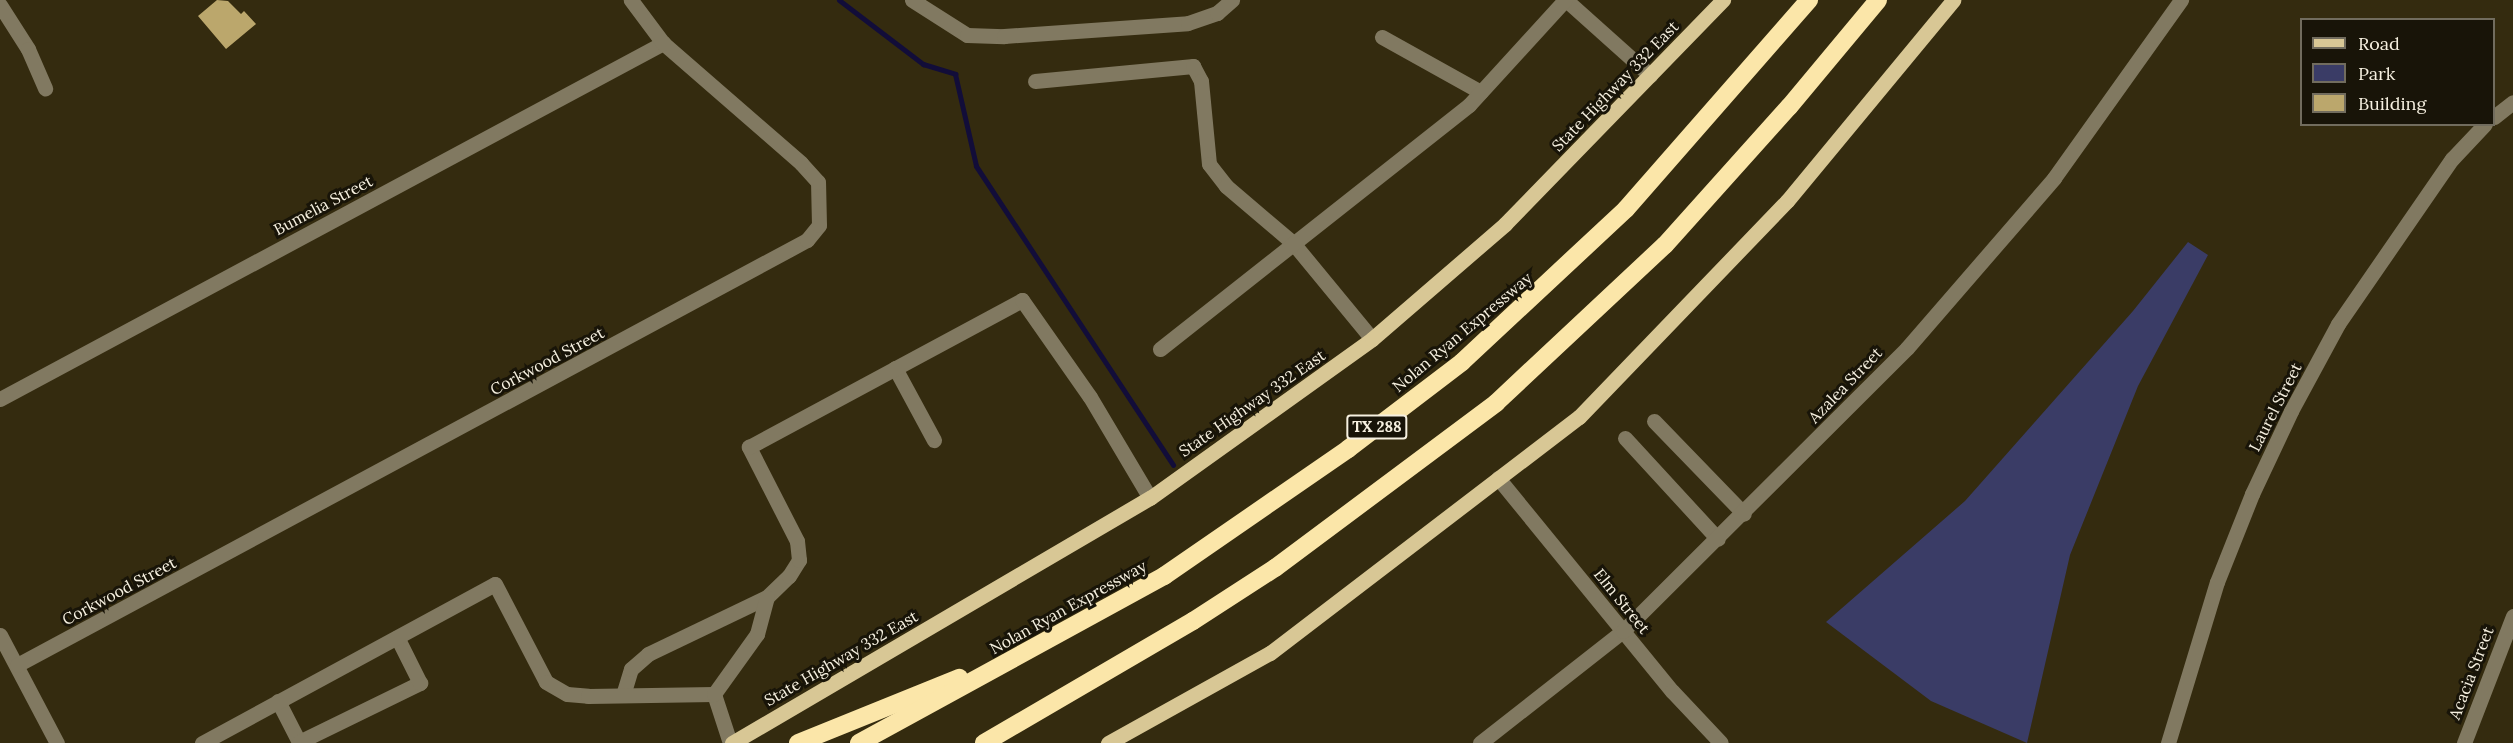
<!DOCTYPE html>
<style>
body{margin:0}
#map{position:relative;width:2513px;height:743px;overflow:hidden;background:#342b0f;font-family:Lora,serif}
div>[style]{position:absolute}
.green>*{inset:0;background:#3a3c66}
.stream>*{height:5px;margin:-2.5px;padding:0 2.5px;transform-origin:2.5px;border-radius:2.5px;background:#120d39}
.building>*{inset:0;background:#bba76c}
.minor>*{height:15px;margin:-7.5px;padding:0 7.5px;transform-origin:7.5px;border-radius:7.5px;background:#817961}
.major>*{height:15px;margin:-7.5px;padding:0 7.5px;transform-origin:7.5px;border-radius:7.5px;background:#d8c795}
.highway>*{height:18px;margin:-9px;padding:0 9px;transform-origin:9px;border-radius:9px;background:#fbe6a9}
span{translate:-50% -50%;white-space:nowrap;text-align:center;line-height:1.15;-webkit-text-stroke:6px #181408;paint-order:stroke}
.shield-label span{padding:2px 4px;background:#181408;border:2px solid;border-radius:4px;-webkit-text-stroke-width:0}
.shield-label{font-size:15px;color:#f6f0e0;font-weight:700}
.street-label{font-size:16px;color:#f6f0e0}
.legend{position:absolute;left:2300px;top:18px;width:195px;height:108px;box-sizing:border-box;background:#181408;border:2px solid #716c5e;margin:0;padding:8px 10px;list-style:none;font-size:18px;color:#f6f0e0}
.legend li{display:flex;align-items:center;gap:12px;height:30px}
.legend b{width:30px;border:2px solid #716c5e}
</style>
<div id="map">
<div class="green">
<i style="clip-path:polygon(2188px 242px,2208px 255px,2138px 386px,2070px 555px,2027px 743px,1931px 701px,1826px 622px,1965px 501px,2133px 311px)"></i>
</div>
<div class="stream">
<i style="left:839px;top:0;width:106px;rotate:37.3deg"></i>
<i style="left:923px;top:64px;width:34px;rotate:17deg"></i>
<i style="left:955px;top:74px;width:94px;rotate:77.1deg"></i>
<i style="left:976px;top:166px;width:358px;rotate:56.6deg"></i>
</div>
<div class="building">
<i style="clip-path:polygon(217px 0,228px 1px,241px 14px,244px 11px,256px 24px,226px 49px,198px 16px)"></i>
</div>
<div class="minor">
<i style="left:912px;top:0;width:65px;rotate:32.5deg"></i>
<i style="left:967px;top:35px;width:37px;rotate:2deg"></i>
<i style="left:1004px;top:36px;width:184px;rotate:-4deg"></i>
<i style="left:1188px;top:23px;width:31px;rotate:-19deg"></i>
<i style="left:1217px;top:13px;width:20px;rotate:-41deg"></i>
<i style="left:1566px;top:0;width:113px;rotate:41.8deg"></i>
<i style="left:0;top:5px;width:52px;rotate:57.5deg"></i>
<i style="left:28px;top:49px;width:43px;rotate:66.4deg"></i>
<i style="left:1382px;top:37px;width:113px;rotate:29.1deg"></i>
<i style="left:1035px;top:81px;width:159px;rotate:-5.4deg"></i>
<i style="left:1193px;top:66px;width:17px;rotate:62deg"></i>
<i style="left:1201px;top:81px;width:83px;rotate:84.5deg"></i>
<i style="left:1209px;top:164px;width:28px;rotate:52deg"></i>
<i style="left:1226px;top:186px;width:88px;rotate:40.4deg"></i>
<i style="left:1293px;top:243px;width:124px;rotate:50.5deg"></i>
<i style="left:2494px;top:117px;width:24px;rotate:-38deg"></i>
<i style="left:1160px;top:349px;width:394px;rotate:-38.3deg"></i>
<i style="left:1469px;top:105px;width:142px;rotate:-47.6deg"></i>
<i style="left:895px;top:368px;width:82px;rotate:61.6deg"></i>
<i style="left:0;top:399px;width:753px;rotate:-28.23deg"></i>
<i style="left:1654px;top:421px;width:129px;rotate:45.9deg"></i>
<i style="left:1625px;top:438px;width:137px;rotate:47.4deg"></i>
<i style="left:1498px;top:478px;width:275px;rotate:50.8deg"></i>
<i style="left:1672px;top:691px;width:71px;rotate:46.7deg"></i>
<i style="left:0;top:635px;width:122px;rotate:62.2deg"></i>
<i style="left:17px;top:665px;width:897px;rotate:-28.28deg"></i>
<i style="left:807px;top:240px;width:19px;rotate:-51deg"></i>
<i style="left:819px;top:225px;width:43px;rotate:-91.3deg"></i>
<i style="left:818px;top:182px;width:25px;rotate:-132deg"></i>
<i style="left:801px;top:163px;width:183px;rotate:-139deg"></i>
<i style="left:663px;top:43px;width:54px;rotate:-126.7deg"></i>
<i style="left:714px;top:694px;width:52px;rotate:71.9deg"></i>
<i style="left:623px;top:695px;width:27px;rotate:-73deg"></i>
<i style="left:631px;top:669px;width:23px;rotate:-41deg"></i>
<i style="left:648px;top:654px;width:132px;rotate:-25.6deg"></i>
<i style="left:767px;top:597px;width:30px;rotate:-44deg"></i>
<i style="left:789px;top:576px;width:19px;rotate:-58deg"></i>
<i style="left:799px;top:560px;width:19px;rotate:-96deg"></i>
<i style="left:797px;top:541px;width:106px;rotate:-117.1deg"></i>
<i style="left:749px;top:447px;width:310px;rotate:-28.3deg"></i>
<i style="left:1022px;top:300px;width:118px;rotate:55deg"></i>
<i style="left:1090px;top:397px;width:117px;rotate:59.3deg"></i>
<i style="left:278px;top:701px;width:46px;rotate:62.9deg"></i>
<i style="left:299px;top:742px;width:135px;rotate:-26deg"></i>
<i style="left:420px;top:683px;width:51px;rotate:-116.6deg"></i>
<i style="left:202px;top:743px;width:333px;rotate:-28.5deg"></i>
<i style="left:495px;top:584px;width:110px;rotate:62.5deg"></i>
<i style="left:546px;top:682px;width:24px;rotate:30deg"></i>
<i style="left:567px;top:694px;width:21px;rotate:5deg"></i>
<i style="left:588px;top:696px;width:126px;rotate:-0.9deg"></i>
<i style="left:714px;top:694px;width:74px;rotate:-54.4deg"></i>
<i style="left:757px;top:634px;width:38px;rotate:-75deg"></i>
<i style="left:1480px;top:743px;width:182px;rotate:-38.1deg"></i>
<i style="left:1623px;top:631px;width:401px;rotate:-44.9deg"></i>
<i style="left:1907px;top:348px;width:225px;rotate:-49.1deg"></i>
<i style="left:2054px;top:178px;width:219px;rotate:-54.5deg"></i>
<i style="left:2168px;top:743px;width:168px;rotate:-73.1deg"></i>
<i style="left:2217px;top:582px;width:95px;rotate:-68.3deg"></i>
<i style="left:2252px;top:494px;width:92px;rotate:-64.8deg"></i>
<i style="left:2291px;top:411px;width:99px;rotate:-61.6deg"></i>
<i style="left:2338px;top:324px;width:201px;rotate:-55.4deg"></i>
<i style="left:2452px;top:159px;width:48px;rotate:-46.7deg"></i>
<i style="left:2464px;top:743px;width:136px;rotate:-68.9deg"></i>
</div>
<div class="major">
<i style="left:732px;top:743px;width:485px;rotate:-30.4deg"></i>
<i style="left:1150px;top:498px;width:273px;rotate:-35.6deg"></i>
<i style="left:1372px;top:339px;width:176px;rotate:-40.8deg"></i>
<i style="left:1505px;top:224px;width:313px;rotate:-45.8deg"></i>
<i style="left:1108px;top:743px;width:185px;rotate:-29.1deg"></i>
<i style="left:1270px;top:653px;width:389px;rotate:-37.4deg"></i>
<i style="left:1579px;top:417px;width:300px;rotate:-46.1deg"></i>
<i style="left:1787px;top:201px;width:261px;rotate:-50.4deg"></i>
</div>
<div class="highway">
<i style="left:798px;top:743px;width:174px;rotate:-22deg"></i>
<i style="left:859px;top:743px;width:348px;rotate:-28.7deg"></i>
<i style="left:1164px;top:576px;width:224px;rotate:-34.6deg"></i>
<i style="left:1348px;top:449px;width:143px;rotate:-37.3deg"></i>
<i style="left:1462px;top:362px;width:224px;rotate:-43deg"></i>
<i style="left:1626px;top:209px;width:278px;rotate:-48.8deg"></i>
<i style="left:984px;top:743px;width:242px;rotate:-30.3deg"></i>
<i style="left:1193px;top:621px;width:98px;rotate:-32.9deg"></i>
<i style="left:1275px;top:568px;width:276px;rotate:-36.7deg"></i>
<i style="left:1496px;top:403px;width:231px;rotate:-43.1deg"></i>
<i style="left:1665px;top:245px;width:186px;rotate:-48.1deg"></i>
<i style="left:1789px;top:107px;width:139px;rotate:-50.2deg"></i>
</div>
<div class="shield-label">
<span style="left:1377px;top:427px">TX 288</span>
</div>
<div class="street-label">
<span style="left:1615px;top:86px;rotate:-46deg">State Highway 332 East</span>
<span style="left:323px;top:205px;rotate:-28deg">Bumelia Street</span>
<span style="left:1462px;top:332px;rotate:-40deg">Nolan Ryan Expressway</span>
<span style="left:547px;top:361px;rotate:-28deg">Corkwood Street</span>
<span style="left:1845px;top:385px;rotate:-46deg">Azalea Street</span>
<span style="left:1252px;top:403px;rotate:-35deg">State Highway 332 East</span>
<span style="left:2275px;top:407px;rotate:-63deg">Laurel Street</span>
<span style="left:119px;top:591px;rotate:-28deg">Corkwood Street</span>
<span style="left:1622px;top:601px;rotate:51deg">Elm Street</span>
<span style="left:1068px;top:607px;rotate:-29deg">Nolan Ryan Expressway</span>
<span style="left:841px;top:658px;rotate:-30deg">State Highway 332 East</span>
<span style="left:2471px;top:673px;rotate:-69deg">Acacia Street</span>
</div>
<ul class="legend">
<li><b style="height:8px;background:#d8c795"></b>Road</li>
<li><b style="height:16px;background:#3a3c66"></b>Park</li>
<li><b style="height:16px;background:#bba76c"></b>Building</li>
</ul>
</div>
